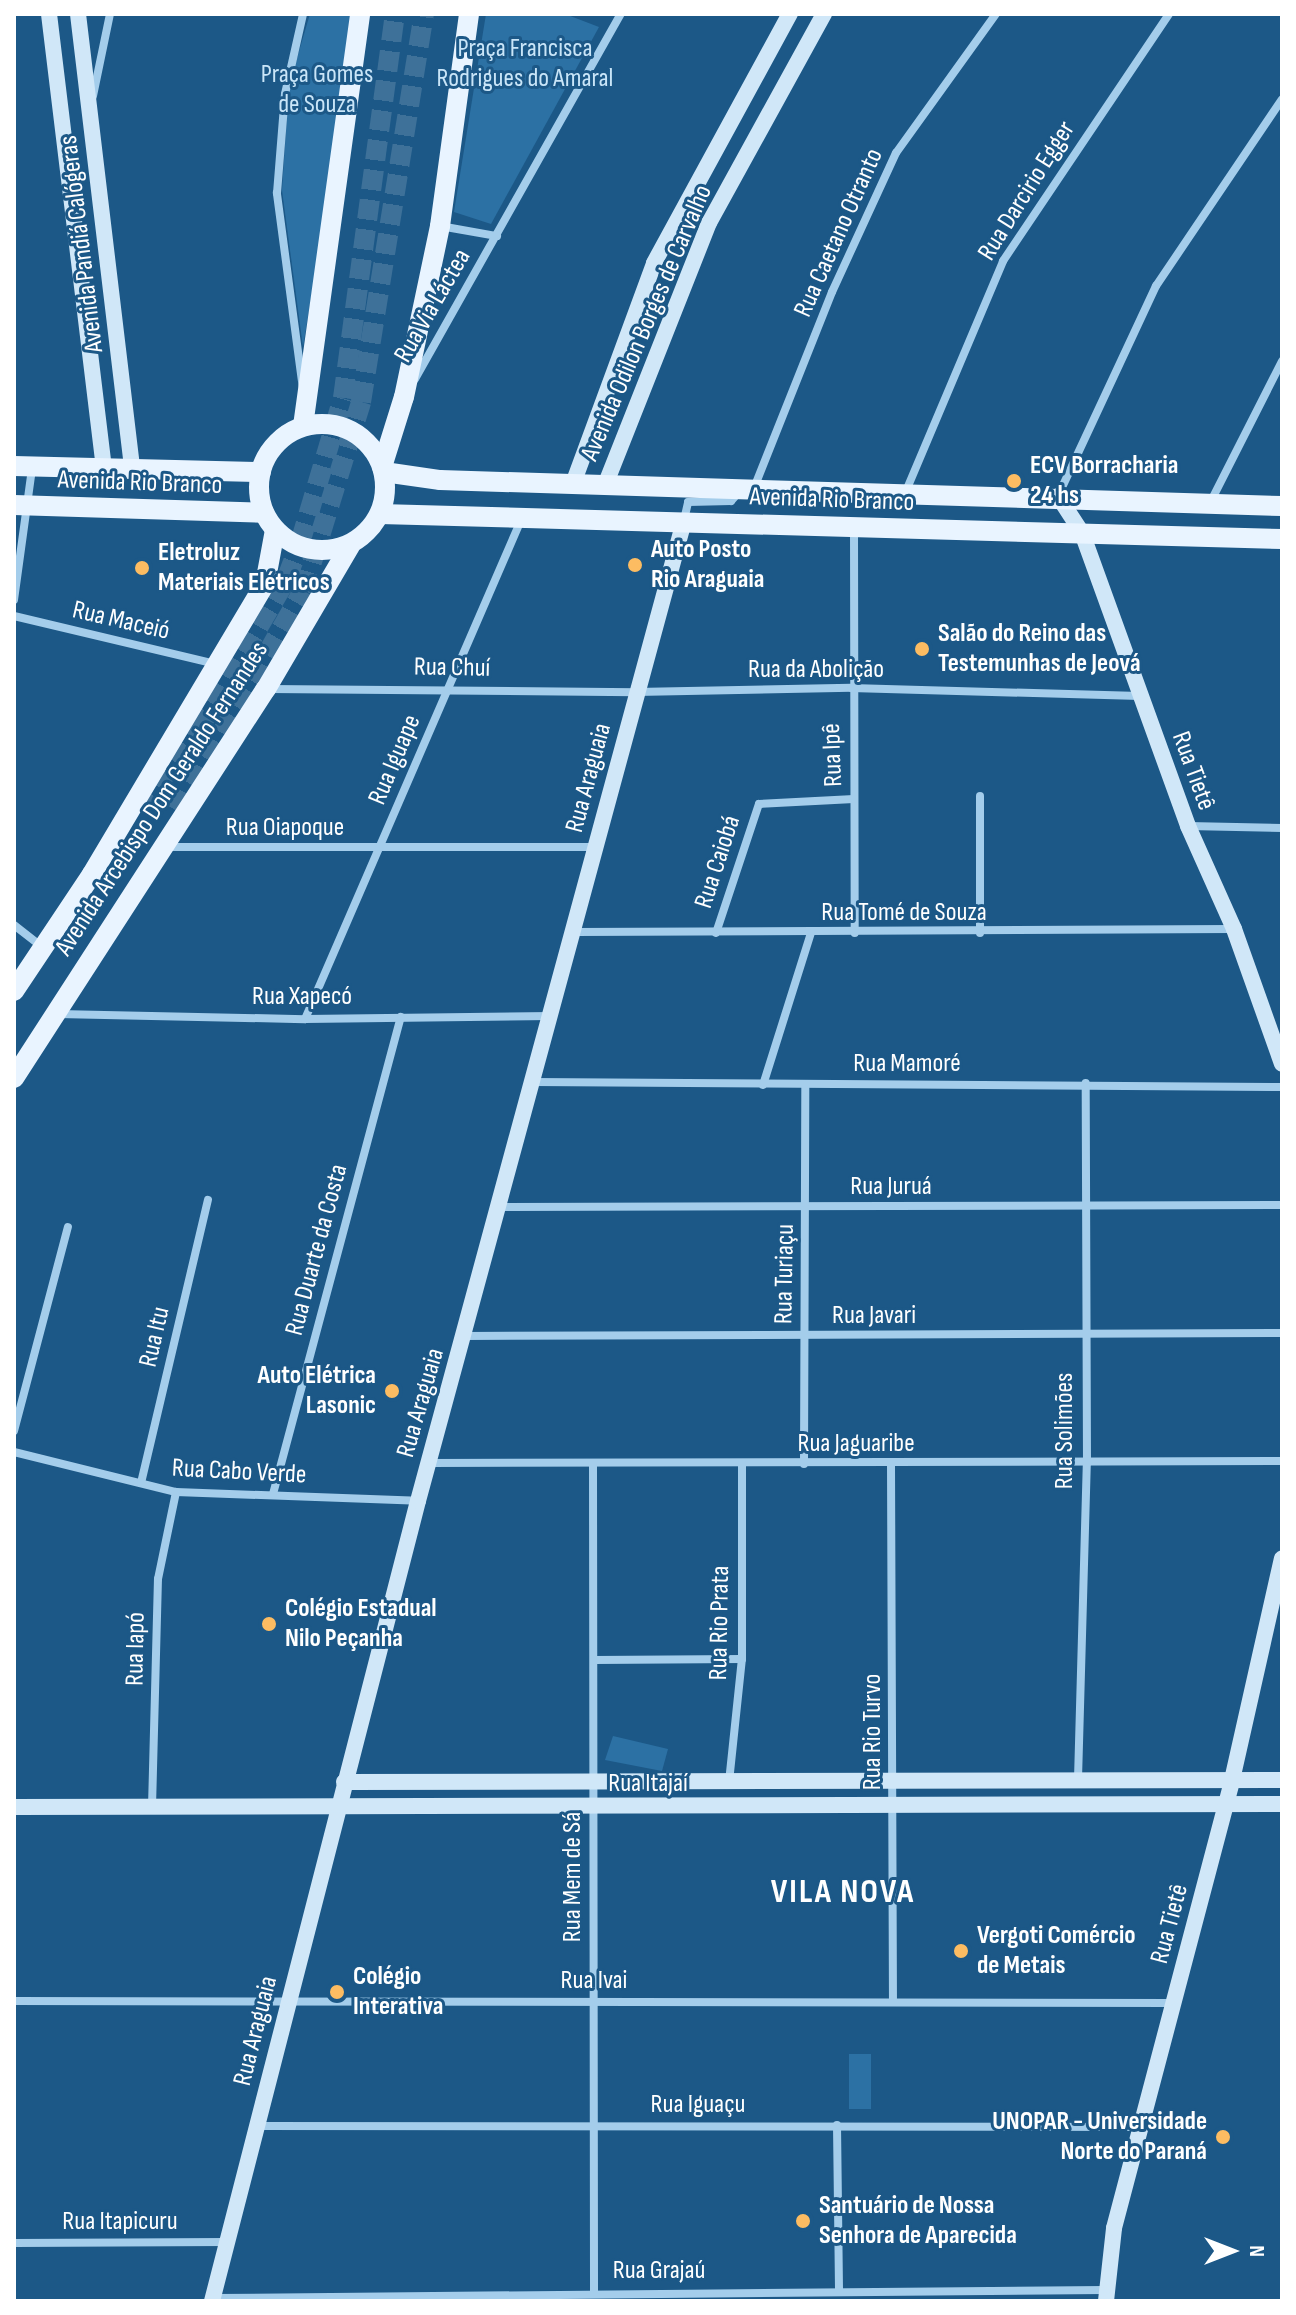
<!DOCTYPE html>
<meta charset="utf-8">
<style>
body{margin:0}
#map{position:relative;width:1296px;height:2315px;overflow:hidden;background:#1c5887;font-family:"Sofia Sans Condensed",sans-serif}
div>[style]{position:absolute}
.green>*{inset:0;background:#2c71a4}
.primary-tunnel>*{height:20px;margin-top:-10px;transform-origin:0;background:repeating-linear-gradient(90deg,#3e7199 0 20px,transparent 0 30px)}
.street>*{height:8px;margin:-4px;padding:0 4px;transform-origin:4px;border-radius:4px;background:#a4cdeb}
.secondary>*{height:16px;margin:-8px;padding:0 8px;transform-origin:8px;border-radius:8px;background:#d0e7f8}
.primary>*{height:20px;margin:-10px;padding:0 10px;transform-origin:10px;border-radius:10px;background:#e9f4ff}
.primary>.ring{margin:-10px;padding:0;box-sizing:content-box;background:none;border:20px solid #e9f4ff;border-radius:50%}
.dots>*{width:22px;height:22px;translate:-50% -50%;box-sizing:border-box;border:4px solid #1c5887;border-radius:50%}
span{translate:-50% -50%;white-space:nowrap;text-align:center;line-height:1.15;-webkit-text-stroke:6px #1c5887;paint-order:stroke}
.park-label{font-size:26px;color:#c9e5f8}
.street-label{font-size:26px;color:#fff}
.poi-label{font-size:26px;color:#fff;font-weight:700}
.left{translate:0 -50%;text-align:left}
.right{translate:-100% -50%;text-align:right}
.district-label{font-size:34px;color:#fff;font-weight:700;letter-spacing:2px}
.frame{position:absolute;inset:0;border:16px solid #fff;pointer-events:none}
.north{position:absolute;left:1192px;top:2211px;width:80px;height:80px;-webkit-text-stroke:6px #1c5887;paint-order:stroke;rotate:90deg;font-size:22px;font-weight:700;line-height:32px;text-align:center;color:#fff}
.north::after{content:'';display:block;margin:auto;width:28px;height:36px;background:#fff;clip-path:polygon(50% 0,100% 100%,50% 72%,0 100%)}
</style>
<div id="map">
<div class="green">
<i style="clip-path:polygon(310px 14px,357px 14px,303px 347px,282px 190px,289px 85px)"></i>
<i style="clip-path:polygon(486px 14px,565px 14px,599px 27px,491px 224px,454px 212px)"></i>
<i style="clip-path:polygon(613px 1736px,668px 1749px,662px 1771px,605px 1760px)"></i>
<i style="clip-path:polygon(849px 2054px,871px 2054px,871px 2109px,849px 2109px)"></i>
</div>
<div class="primary-tunnel">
<i style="left:139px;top:810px;width:99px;rotate:-53.6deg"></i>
<i style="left:198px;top:730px;width:174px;rotate:-59.6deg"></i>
<i style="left:286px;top:580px;width:40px;rotate:-69deg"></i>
<i style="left:300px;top:543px;width:151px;rotate:-73.5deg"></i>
<i style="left:343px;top:398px;width:388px;rotate:-82.3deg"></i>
<i style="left:177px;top:811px;width:254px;rotate:-60.2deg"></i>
<i style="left:303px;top:591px;width:198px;rotate:-72.9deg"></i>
<i style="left:361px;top:402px;width:393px;rotate:-80.8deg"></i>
</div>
<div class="street">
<i style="left:93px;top:96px;width:84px;rotate:-78.3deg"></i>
<i style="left:440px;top:226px;width:58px;rotate:10deg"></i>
<i style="left:415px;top:379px;width:419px;rotate:-60.6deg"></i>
<i style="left:303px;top:389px;width:198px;rotate:-97.6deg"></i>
<i style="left:277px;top:193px;width:99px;rotate:-85.4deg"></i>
<i style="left:285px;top:94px;width:82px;rotate:-77.3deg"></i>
<i style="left:754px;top:488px;width:211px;rotate:-68.3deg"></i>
<i style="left:832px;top:292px;width:153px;rotate:-65.3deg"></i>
<i style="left:896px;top:153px;width:171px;rotate:-54.3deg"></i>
<i style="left:906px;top:491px;width:250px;rotate:-67.1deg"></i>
<i style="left:1003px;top:261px;width:298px;rotate:-56.1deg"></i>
<i style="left:1058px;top:496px;width:232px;rotate:-65deg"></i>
<i style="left:1156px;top:286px;width:225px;rotate:-56deg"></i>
<i style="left:1210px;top:503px;width:159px;rotate:-63.1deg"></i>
<i style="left:684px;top:520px;width:18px;rotate:-77deg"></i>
<i style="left:688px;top:502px;width:43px;rotate:-1.3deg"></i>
<i style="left:731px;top:501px;width:12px;rotate:-48deg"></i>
<i style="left:854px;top:530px;width:403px;rotate:89.9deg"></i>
<i style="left:14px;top:600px;width:133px;rotate:-82.2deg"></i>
<i style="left:14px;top:616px;width:208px;rotate:13.4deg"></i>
<i style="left:269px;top:689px;width:367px;rotate:0.5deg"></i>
<i style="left:636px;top:692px;width:215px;rotate:-1.1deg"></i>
<i style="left:851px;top:688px;width:289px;rotate:1.6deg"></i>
<i style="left:1188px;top:826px;width:94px;rotate:1.2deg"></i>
<i style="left:168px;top:847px;width:426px"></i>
<i style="left:14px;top:925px;width:36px;rotate:38deg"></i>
<i style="left:575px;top:932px;width:658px;rotate:-0.26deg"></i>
<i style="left:716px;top:933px;width:136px;rotate:-71.6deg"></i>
<i style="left:759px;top:804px;width:95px;rotate:-3deg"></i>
<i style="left:980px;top:933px;width:137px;rotate:-90deg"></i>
<i style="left:58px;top:1014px;width:247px;rotate:1.2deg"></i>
<i style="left:305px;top:1019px;width:246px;rotate:-0.7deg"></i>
<i style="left:305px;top:1019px;width:544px;rotate:-66.59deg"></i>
<i style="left:533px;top:1082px;width:749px;rotate:0.38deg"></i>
<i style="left:763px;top:1085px;width:159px;rotate:-72.5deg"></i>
<i style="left:501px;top:1207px;width:781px;rotate:-0.15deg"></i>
<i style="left:465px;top:1336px;width:817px;rotate:-0.21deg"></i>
<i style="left:14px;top:1431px;width:211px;rotate:-75.2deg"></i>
<i style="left:14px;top:1452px;width:167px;rotate:13.9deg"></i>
<i style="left:176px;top:1492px;width:242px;rotate:2.1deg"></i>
<i style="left:430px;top:1463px;width:852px;rotate:-0.13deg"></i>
<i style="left:593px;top:1463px;width:828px;rotate:89.93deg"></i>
<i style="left:804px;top:1464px;width:380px;rotate:-89.8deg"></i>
<i style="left:891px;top:1464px;width:536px;rotate:89.79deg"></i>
<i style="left:141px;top:1483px;width:291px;rotate:-76.7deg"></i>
<i style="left:273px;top:1494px;width:494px;rotate:-75deg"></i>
<i style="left:594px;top:1660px;width:148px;rotate:-0.4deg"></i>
<i style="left:1078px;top:1779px;width:316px;rotate:-88.4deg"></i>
<i style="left:1087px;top:1463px;width:380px;rotate:-90.2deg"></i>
<i style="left:729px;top:1782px;width:124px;rotate:-84deg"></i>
<i style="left:742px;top:1659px;width:195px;rotate:-90deg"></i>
<i style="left:152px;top:1807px;width:228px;rotate:-88.5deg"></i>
<i style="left:158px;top:1579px;width:89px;rotate:-78.3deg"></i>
<i style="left:14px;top:2001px;width:1159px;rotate:0.1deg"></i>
<i style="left:837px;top:2125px;width:165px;rotate:89.3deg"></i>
<i style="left:257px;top:2126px;width:882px;rotate:0.06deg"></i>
<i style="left:14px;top:2243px;width:213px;rotate:-0.3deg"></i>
<i style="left:214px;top:2298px;width:891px;rotate:-0.51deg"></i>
</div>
<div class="secondary">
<i style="left:49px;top:14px;width:457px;rotate:83.1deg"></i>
<i style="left:78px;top:14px;width:458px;rotate:83.2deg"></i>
<i style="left:574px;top:481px;width:232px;rotate:-69.8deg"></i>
<i style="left:654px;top:263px;width:284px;rotate:-61.4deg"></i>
<i style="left:606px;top:483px;width:280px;rotate:-68.4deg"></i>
<i style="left:709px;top:223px;width:239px;rotate:-61.2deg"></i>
<i style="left:1058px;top:496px;width:44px;rotate:57deg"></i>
<i style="left:1082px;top:533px;width:312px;rotate:70.1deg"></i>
<i style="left:1188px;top:826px;width:113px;rotate:65.9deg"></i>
<i style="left:1234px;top:929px;width:143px;rotate:70.4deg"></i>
<i style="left:344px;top:1782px;width:938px;rotate:-0.12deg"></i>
<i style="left:14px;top:1807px;width:1268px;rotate:-0.14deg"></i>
<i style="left:212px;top:2301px;width:826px;rotate:-75.56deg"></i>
<i style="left:418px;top:1501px;width:1015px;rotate:-74.81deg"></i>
<i style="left:1106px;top:2301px;width:73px;rotate:-83.7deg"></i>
<i style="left:1114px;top:2228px;width:463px;rotate:-75.2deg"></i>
<i style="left:1232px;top:1780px;width:227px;rotate:-77.3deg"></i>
</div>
<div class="primary">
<i class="ring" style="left:259px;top:424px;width:106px;height:106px"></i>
<i style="left:303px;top:426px;width:416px;rotate:-82.1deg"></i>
<i style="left:14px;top:466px;width:247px;rotate:1.4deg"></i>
<i style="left:382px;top:467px;width:73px;rotate:-72.6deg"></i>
<i style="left:404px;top:397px;width:175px;rotate:-78.1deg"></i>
<i style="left:440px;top:226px;width:214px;rotate:-82.2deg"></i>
<i style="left:384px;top:472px;width:57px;rotate:8.1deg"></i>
<i style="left:440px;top:480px;width:842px;rotate:1.77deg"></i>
<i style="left:14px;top:505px;width:250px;rotate:1.8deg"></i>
<i style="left:380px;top:514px;width:902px;rotate:1.59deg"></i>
<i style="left:14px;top:991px;width:141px;rotate:-56.3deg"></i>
<i style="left:92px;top:874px;width:338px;rotate:-59.2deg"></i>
<i style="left:265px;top:584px;width:55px;rotate:-79.5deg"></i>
<i style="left:14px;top:1078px;width:463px;rotate:-57.1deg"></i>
<i style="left:266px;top:689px;width:166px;rotate:-59.6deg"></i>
</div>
<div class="dots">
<i style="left:1014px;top:481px;background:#fcbc62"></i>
<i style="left:635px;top:565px;background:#fcbc62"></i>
<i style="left:142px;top:568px;background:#fcbc62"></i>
<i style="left:922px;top:649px;background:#fcbc62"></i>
<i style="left:392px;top:1391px;background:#fcbc62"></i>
<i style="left:269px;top:1624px;background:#fcbc62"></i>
<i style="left:961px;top:1951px;background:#fcbc62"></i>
<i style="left:337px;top:1992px;background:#fcbc62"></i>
<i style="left:1223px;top:2137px;background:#fcbc62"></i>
<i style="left:803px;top:2221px;background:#fcbc62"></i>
</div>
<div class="park-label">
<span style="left:525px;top:64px">Praça Francisca<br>Rodrigues do Amaral</span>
<span style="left:317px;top:90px">Praça Gomes<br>de Souza</span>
</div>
<div class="street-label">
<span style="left:1027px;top:191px;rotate:-58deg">Rua Darcirio Egger</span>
<span style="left:839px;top:233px;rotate:-66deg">Rua Caetano Otranto</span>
<span style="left:82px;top:244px;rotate:-97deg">Avenida Pandiá Calógeras</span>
<span style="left:433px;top:306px;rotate:-60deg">Rua Via Láctea</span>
<span style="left:647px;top:323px;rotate:-67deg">Avenida Odilon Borges de Carvalho</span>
<span style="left:140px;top:483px;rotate:2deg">Avenida Rio Branco</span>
<span style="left:832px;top:500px;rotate:2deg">Avenida Rio Branco</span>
<span style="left:121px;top:621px;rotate:13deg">Rua Maceió</span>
<span style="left:452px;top:668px;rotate:1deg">Rua Chuí</span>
<span style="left:816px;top:670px">Rua da Abolição</span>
<span style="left:833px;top:755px;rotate:-92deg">Rua Ipê</span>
<span style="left:395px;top:760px;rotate:-67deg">Rua Iguape</span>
<span style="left:1193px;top:771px;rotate:70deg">Rua Tietê</span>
<span style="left:589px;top:778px;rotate:-75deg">Rua Araguaia</span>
<span style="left:162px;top:799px;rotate:-57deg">Avenida Arcebispo Dom Geraldo Fernandes</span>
<span style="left:285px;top:828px">Rua Oiapoque</span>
<span style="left:718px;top:862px;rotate:-72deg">Rua Caiobá</span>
<span style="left:904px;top:913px">Rua Tomé de Souza</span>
<span style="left:302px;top:997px">Rua Xapecó</span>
<span style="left:907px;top:1064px">Rua Mamoré</span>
<span style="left:891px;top:1187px">Rua Juruá</span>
<span style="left:317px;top:1250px;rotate:-75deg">Rua Duarte da Costa</span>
<span style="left:785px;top:1274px;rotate:-89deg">Rua Turiaçu</span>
<span style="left:874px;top:1316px">Rua Javari</span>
<span style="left:155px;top:1337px;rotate:-77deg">Rua Itu</span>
<span style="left:421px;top:1403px;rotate:-74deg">Rua Araguaia</span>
<span style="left:1065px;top:1431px;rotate:-90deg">Rua Solimões</span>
<span style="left:856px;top:1444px">Rua Jaguaribe</span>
<span style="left:239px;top:1472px;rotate:3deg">Rua Cabo Verde</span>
<span style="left:720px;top:1623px;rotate:-89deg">Rua Rio Prata</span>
<span style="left:136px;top:1649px;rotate:-89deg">Rua Iapó</span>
<span style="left:873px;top:1732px;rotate:-90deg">Rua Rio Turvo</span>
<span style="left:648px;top:1784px">Rua Itajaí</span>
<span style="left:573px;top:1877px;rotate:-90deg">Rua Mem de Sá</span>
<span style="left:1170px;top:1924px;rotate:-75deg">Rua Tietê</span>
<span style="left:594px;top:1981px">Rua Ivai</span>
<span style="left:256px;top:2031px;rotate:-76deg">Rua Araguaia</span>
<span style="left:698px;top:2105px">Rua Iguaçu</span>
<span style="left:120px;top:2222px">Rua Itapicuru</span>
<span style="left:659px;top:2271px">Rua Grajaú</span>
</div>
<div class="poi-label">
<span class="left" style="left:1030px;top:481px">ECV Borracharia<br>24 hs</span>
<span class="left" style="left:651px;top:565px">Auto Posto<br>Rio Araguaia</span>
<span class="left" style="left:158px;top:568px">Eletroluz<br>Materiais Elétricos</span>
<span class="left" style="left:938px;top:649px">Salão do Reino das<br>Testemunhas de Jeová</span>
<span class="right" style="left:376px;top:1391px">Auto Elétrica<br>Lasonic</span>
<span class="left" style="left:285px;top:1624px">Colégio Estadual<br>Nilo Peçanha</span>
<span class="left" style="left:977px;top:1951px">Vergoti Comércio<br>de Metais</span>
<span class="left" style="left:353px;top:1992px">Colégio<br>Interativa</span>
<span class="right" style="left:1207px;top:2137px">UNOPAR - Universidade<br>Norte do Paraná</span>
<span class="left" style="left:819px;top:2221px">Santuário de Nossa<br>Senhora de Aparecida</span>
</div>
<div class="district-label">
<span style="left:843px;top:1892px">VILA NOVA</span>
</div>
<div class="frame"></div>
<div class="north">N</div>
</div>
